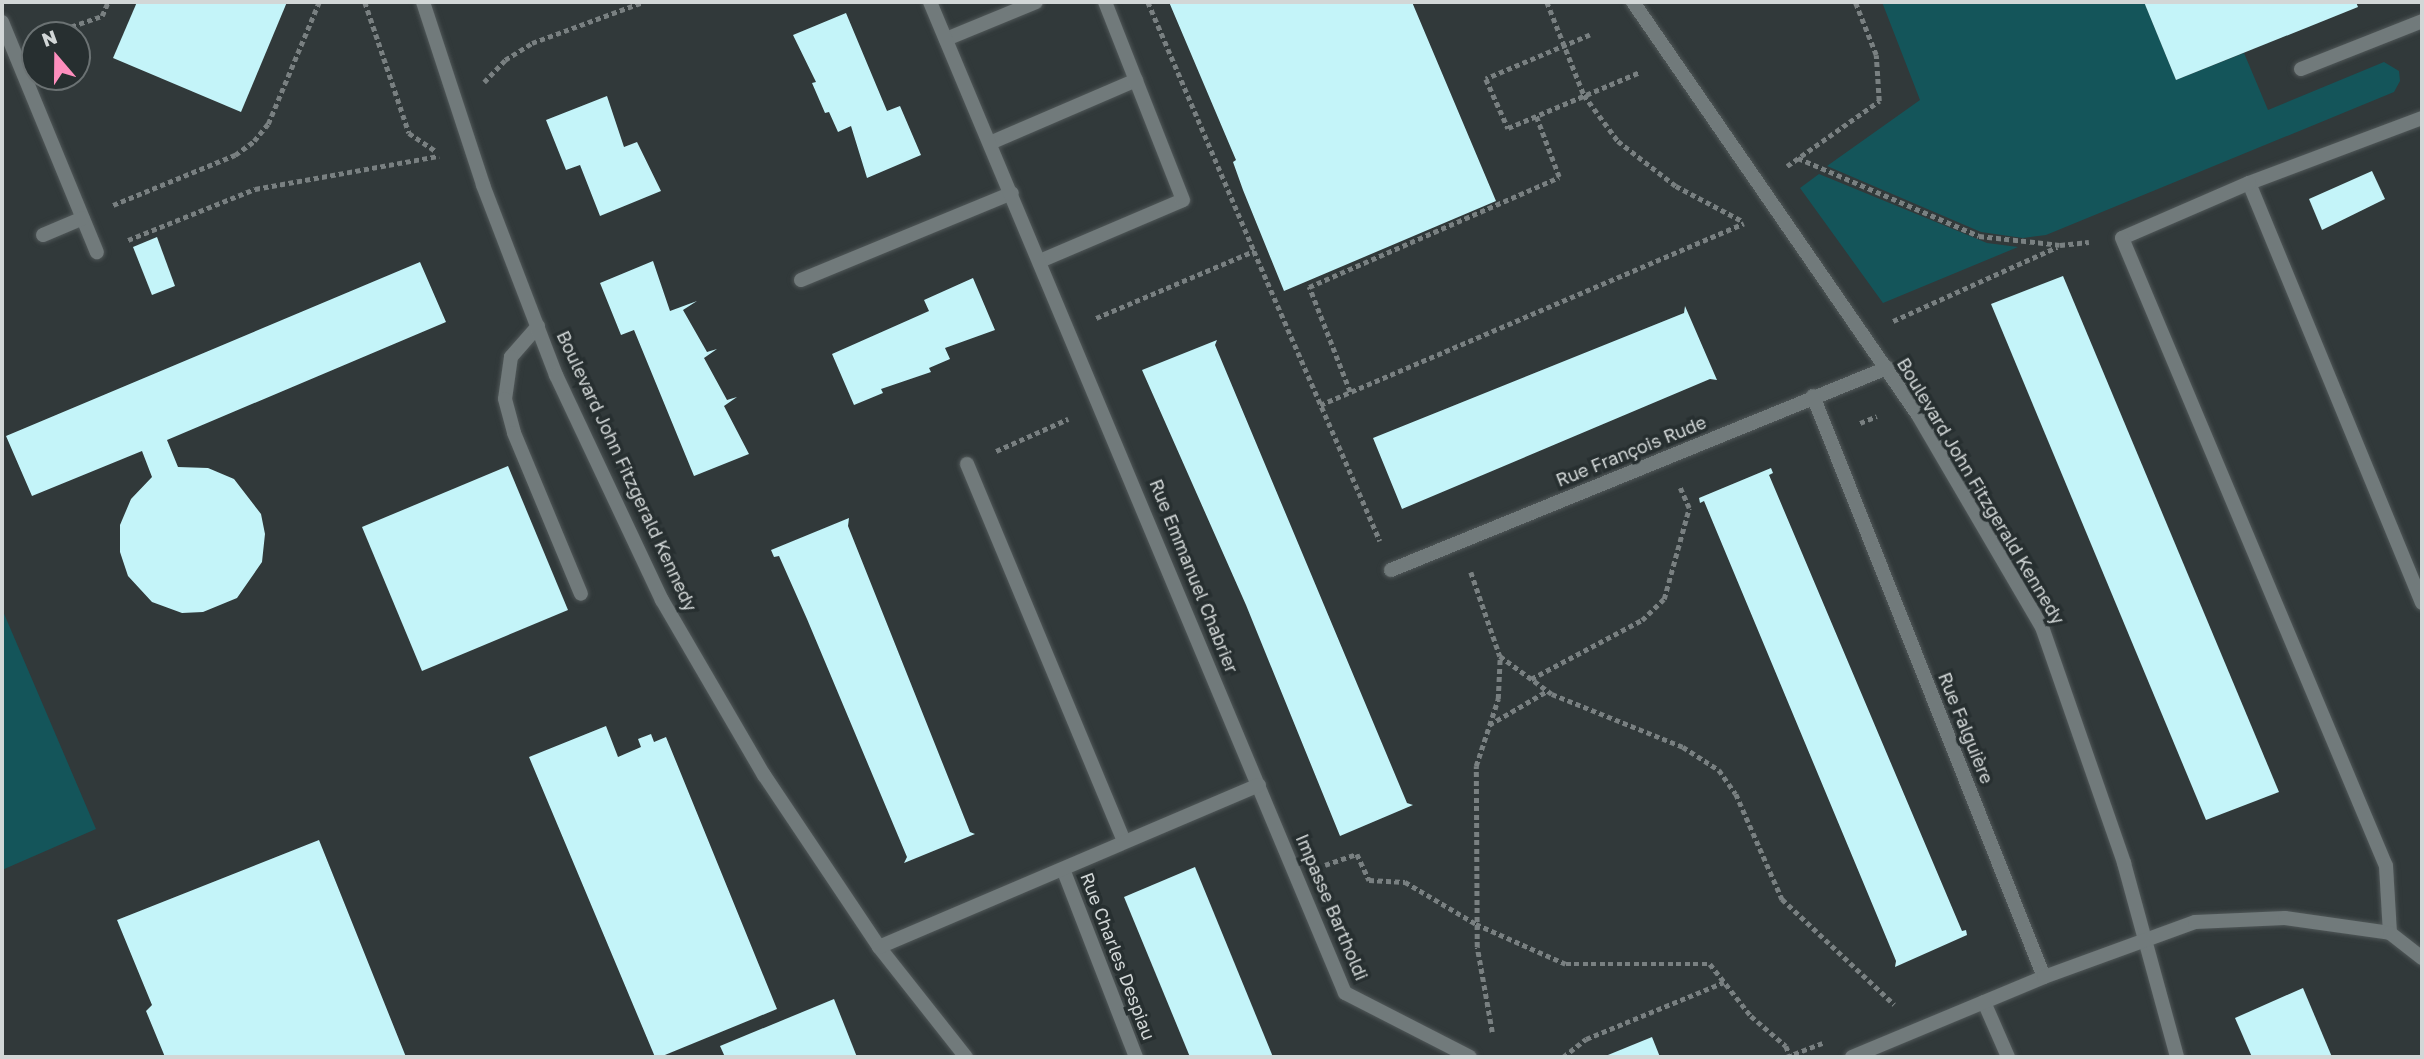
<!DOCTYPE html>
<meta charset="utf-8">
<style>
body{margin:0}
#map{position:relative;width:2424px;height:1059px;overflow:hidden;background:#31393a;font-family:"Golos Text",sans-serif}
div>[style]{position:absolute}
.green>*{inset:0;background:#14555a}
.building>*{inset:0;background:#c4f4f9}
.path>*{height:4.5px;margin-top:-2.25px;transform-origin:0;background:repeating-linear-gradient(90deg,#798081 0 5px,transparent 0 8.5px)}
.roads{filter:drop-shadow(0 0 2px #505758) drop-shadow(0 0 2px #505758)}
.lane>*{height:14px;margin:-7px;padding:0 7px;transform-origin:7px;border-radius:7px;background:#717a7b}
.street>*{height:14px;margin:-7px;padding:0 7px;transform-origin:7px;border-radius:7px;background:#717a7b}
span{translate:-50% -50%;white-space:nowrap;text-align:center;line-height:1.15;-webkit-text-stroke:7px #272f30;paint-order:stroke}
.street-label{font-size:18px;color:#d2d7d7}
.frame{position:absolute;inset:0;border:4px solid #d2d7d7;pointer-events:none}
.north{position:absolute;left:21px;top:21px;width:70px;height:70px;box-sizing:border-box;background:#272f30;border:2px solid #6b7273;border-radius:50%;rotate:340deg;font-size:19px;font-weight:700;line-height:28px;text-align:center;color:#d2d7d7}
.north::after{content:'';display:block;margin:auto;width:24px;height:32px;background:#fe8ebd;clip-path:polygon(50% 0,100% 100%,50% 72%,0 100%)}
</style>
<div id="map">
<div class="green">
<i style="clip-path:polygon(1882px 2px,2144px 2px,2176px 80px,2244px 53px,2268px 110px,2384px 62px,2399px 71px,2400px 81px,2394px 92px,2046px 235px,2023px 238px,1981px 232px,1827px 166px,1920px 100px)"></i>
<i style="clip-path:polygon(1819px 174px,1987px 243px,2018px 247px,1883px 303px,1800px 188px)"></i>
<i style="clip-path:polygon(2px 609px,96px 829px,2px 870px)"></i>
</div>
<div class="building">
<i style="clip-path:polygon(137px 2px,287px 2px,241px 112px,113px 58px)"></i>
<i style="clip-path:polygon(1169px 2px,1412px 2px,1496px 201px,1284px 291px,1243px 190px,1233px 162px,1236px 160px)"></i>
<i style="clip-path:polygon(2144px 2px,2356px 2px,2358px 7px,2176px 80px)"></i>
<i style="clip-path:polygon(846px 13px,887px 111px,900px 106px,921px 155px,867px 178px,851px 126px,838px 132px,829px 112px,825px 113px,812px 83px,816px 82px,793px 35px)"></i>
<i style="clip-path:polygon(607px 96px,624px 147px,637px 142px,661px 191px,600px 216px,580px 165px,566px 170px,546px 120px)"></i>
<i style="clip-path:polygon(2372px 171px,2385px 199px,2322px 230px,2309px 199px)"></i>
<i style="clip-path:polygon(157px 237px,175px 286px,152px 295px,133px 247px)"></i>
<i style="clip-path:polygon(653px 261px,670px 311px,697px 301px,683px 310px,707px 352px,717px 349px,704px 358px,727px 400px,737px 397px,724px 406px,749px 454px,694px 476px,634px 330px,621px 335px,600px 283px)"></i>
<i style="clip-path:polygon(420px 262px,446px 322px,167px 440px,178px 467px,208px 468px,234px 479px,261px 514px,265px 534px,262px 562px,237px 598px,203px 612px,182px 613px,152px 602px,128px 576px,120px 552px,120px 525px,131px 499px,152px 477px,142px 451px,32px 496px,6px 436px)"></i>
<i style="clip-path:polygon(2063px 276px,2279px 792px,2206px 820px,1991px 304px)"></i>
<i style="clip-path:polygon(973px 278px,995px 330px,945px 348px,950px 359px,929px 368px,931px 372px,881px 389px,883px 393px,854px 405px,832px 354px,929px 311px,924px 300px)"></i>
<i style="clip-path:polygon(1685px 306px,1717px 380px,1710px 379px,1402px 509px,1373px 438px,1684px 313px)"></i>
<i style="clip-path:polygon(1217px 340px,1215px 345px,1407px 803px,1413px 805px,1340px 836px,1246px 605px,1142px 370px)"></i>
<i style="clip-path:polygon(508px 466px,568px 610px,422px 671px,362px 527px)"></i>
<i style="clip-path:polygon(1771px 468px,1773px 473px,1769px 475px,1865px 702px,1962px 931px,1966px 930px,1967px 935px,1895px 967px,1896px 961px,1704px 501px,1700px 503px,1699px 498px)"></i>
<i style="clip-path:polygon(849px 518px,848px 526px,970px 832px,975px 834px,904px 863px,907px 857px,807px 619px,779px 556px,774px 557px,771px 550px)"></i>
<i style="clip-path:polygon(606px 726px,618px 757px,641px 747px,638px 739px,651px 734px,654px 742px,666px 737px,777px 1009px,660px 1057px,655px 1057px,529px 757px)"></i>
<i style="clip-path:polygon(319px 840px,406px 1057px,165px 1057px,146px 1011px,152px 1005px,117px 920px)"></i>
<i style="clip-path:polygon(1195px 867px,1273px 1057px,1190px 1057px,1124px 897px)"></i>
<i style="clip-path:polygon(2303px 988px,2332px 1057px,2252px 1057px,2235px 1018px)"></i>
<i style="clip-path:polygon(834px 999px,857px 1057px,725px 1057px,720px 1046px)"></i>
<i style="clip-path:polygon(1652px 1037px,1660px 1057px,1603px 1057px)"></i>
</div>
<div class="path">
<i style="left:365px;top:2px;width:138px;rotate:71.4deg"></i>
<i style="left:409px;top:133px;width:32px;rotate:34deg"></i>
<i style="left:1148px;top:2px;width:271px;rotate:66.9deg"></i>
<i style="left:1547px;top:2px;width:100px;rotate:68.3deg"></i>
<i style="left:1584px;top:95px;width:57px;rotate:53.5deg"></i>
<i style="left:1618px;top:141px;width:73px;rotate:37.8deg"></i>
<i style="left:1676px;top:186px;width:75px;rotate:27.9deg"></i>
<i style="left:47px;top:35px;width:58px;rotate:-19.1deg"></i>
<i style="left:102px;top:16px;width:15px;rotate:-67deg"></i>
<i style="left:1590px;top:35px;width:113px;rotate:157.1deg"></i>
<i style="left:1486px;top:79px;width:54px;rotate:65.8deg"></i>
<i style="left:1508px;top:128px;width:143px;rotate:-23deg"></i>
<i style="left:484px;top:82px;width:30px;rotate:-46deg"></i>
<i style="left:505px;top:60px;width:32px;rotate:-32deg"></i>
<i style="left:532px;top:43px;width:118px;rotate:-20.3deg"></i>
<i style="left:1798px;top:158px;width:197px;rotate:23.3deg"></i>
<i style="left:1979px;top:236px;width:81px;rotate:6.3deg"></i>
<i style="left:2060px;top:245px;width:29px;rotate:-6deg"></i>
<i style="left:1787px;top:166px;width:113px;rotate:-35.2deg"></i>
<i style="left:1879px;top:101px;width:46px;rotate:-93.7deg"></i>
<i style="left:1876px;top:55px;width:57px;rotate:-111.6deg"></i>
<i style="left:113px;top:205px;width:132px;rotate:-22.3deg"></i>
<i style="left:235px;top:155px;width:24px;rotate:-36deg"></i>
<i style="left:254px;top:141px;width:22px;rotate:-51deg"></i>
<i style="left:268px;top:124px;width:132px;rotate:-67.3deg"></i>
<i style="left:128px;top:240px;width:137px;rotate:-21.9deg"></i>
<i style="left:255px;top:189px;width:187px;rotate:-10.2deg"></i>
<i style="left:1096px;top:318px;width:172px;rotate:-23deg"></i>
<i style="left:1254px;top:251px;width:316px;rotate:66.5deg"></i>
<i style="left:1893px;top:321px;width:180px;rotate:-24.3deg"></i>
<i style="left:1350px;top:392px;width:113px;rotate:-111.3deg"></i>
<i style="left:1309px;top:287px;width:273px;rotate:-23.7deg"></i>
<i style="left:1559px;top:177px;width:65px;rotate:-110.7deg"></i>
<i style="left:1320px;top:405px;width:461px;rotate:-23.2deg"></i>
<i style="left:1860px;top:423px;width:18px;rotate:-22deg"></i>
<i style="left:996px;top:451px;width:79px;rotate:-24deg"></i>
<i style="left:1471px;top:572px;width:89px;rotate:71deg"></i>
<i style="left:1500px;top:656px;width:64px;rotate:36.2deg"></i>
<i style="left:1552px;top:694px;width:141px;rotate:22deg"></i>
<i style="left:1683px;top:747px;width:43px;rotate:32.6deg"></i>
<i style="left:1719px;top:770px;width:29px;rotate:55deg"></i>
<i style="left:1736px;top:794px;width:115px;rotate:66.3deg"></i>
<i style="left:1782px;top:899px;width:154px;rotate:43.2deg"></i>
<i style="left:1531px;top:679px;width:126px;rotate:-28deg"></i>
<i style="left:1642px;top:620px;width:30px;rotate:-44deg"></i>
<i style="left:1664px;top:599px;width:94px;rotate:-74.6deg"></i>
<i style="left:1689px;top:508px;width:22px;rotate:-114deg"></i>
<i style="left:1489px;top:725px;width:67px;rotate:-30.4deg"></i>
<i style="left:1325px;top:865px;width:34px;rotate:-19deg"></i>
<i style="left:1357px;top:854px;width:29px;rotate:65deg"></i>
<i style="left:1369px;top:880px;width:36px;rotate:3deg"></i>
<i style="left:1405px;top:882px;width:82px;rotate:30.6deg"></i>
<i style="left:1476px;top:924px;width:98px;rotate:24deg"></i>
<i style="left:1566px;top:964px;width:144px"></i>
<i style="left:1710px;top:964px;width:66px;rotate:51.7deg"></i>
<i style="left:1751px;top:1016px;width:46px;rotate:40.6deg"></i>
<i style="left:1786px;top:1046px;width:11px;rotate:68deg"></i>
<i style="left:1492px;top:1032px;width:86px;rotate:-100deg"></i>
<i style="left:1477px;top:947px;width:181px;rotate:-90.3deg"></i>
<i style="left:1476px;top:766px;width:71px;rotate:-71.8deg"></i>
<i style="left:1498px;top:699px;width:42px;rotate:-87.3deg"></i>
<i style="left:1563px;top:1057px;width:29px;rotate:-38deg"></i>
<i style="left:1586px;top:1039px;width:149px;rotate:-22.4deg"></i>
<i style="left:1786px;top:1057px;width:39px;rotate:-21deg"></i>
</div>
<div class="roads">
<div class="lane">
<i style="left:2px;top:22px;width:249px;rotate:67.6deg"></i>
<i style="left:946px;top:39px;width:97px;rotate:-22.3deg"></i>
<i style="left:2301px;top:69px;width:130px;rotate:-21.6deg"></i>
<i style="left:2422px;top:118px;width:185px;rotate:159.4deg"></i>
<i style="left:2249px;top:183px;width:454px;rotate:67.6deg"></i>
<i style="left:990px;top:143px;width:159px;rotate:-23.3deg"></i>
<i style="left:2249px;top:183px;width:138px;rotate:156.6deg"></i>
<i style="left:2122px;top:238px;width:681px;rotate:67.2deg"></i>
<i style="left:2386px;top:866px;width:67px;rotate:86.6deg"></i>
<i style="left:43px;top:235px;width:43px;rotate:-23deg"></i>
<i style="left:1040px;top:261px;width:155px;rotate:-23.1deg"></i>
<i style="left:1183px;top:200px;width:213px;rotate:-111.5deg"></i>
<i style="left:801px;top:280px;width:228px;rotate:-22.4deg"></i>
<i style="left:538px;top:326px;width:41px;rotate:131.1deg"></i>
<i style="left:511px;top:357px;width:42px;rotate:98.1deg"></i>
<i style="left:505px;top:399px;width:35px;rotate:75deg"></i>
<i style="left:514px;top:433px;width:174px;rotate:67.4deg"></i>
<i style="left:967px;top:464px;width:409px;rotate:67.4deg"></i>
<i style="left:1984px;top:1002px;width:60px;rotate:66.4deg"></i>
<i style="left:1852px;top:1057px;width:208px;rotate:-22.6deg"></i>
</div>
<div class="street">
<i style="left:423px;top:2px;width:193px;rotate:71.8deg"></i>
<i style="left:483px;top:185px;width:204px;rotate:69deg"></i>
<i style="left:556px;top:375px;width:249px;rotate:64.8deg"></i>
<i style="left:662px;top:600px;width:203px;rotate:59.8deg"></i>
<i style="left:764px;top:775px;width:207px;rotate:56.2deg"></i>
<i style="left:879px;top:947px;width:140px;rotate:51.7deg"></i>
<i style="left:930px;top:2px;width:1074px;rotate:67.28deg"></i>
<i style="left:1345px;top:993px;width:140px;rotate:27.1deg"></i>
<i style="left:1633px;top:2px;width:502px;rotate:55.39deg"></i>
<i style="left:1918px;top:415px;width:246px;rotate:59.7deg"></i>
<i style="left:2042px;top:627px;width:250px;rotate:70.8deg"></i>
<i style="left:2124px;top:863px;width:201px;rotate:74.7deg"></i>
<i style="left:1813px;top:396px;width:625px;rotate:68.32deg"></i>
<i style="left:2044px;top:977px;width:161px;rotate:-20deg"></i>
<i style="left:2195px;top:922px;width:90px;rotate:-2.5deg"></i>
<i style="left:2285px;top:918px;width:106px;rotate:8.1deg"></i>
<i style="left:2390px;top:933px;width:41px;rotate:38deg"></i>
<i style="left:1391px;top:570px;width:536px;rotate:-22.16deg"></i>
<i style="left:1063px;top:869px;width:202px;rotate:68.8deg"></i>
<i style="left:879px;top:947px;width:413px;rotate:-23.1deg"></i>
</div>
</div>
<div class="street-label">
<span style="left:1631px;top:451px;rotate:-22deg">Rue François Rude</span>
<span style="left:627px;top:471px;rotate:65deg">Boulevard John Fitzgerald Kennedy</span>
<span style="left:1981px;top:491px;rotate:59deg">Boulevard John Fitzgerald Kennedy</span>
<span style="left:1194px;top:576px;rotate:68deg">Rue Emmanuel Chabrier</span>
<span style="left:1966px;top:728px;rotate:68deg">Rue Falguière</span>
<span style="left:1332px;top:907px;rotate:67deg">Impasse Bartholdi</span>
<span style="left:1118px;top:956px;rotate:69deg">Rue Charles Despiau</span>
</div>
<div class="frame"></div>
<div class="north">N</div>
</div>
